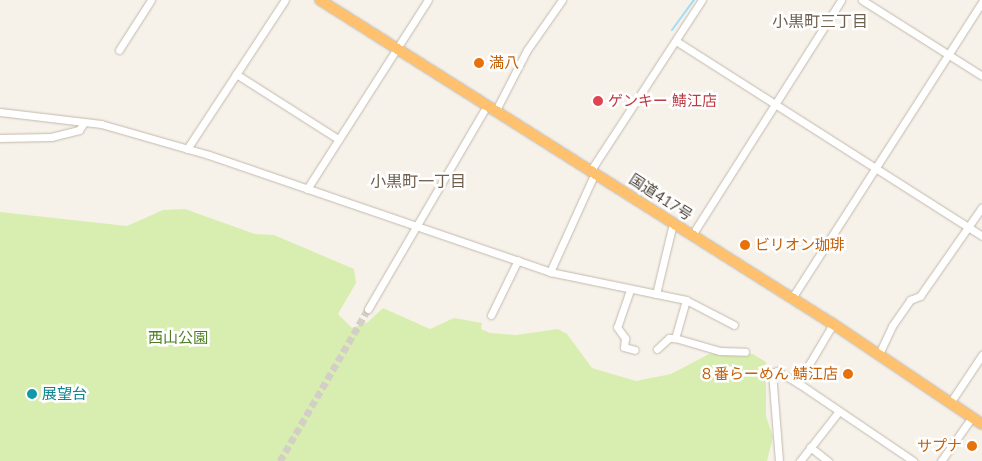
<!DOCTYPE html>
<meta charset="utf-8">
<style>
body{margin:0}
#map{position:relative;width:982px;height:461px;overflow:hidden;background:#f6f2ea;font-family:Mulish,"Noto Sans JP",sans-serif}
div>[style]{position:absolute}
.green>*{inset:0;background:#d8eeb0}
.stream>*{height:2px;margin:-1px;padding:0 1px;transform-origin:1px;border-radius:1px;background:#a2ddf8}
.minor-tunnel>*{height:7px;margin-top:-3.5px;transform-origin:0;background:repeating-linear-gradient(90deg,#d4cfc6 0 7px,transparent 0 10.5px)}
.roads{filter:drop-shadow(0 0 1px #c3b9ac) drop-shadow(0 0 1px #c3b9ac)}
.minor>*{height:7px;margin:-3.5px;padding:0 3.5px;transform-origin:3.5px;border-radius:3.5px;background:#fff}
.highway>*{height:10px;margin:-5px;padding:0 5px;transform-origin:5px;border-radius:5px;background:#ffc16d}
.dots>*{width:14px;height:14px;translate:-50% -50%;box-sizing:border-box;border:2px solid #fff;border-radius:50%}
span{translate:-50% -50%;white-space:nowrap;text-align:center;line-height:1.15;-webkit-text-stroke:5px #fff;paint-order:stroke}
.food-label{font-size:15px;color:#c56008}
.left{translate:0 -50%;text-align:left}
.right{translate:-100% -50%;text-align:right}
.health-label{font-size:15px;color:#be3a42}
.street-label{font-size:15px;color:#4c4237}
.park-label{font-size:15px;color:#4e7f22}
.culture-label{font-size:15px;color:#0d838f}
.neighbourhood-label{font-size:16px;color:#705f4d}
</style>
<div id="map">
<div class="green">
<i style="clip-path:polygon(185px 209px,255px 234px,274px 235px,354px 269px,356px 283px,338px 314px,352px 328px,368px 322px,383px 308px,430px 329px,454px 318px,482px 323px,481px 329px,490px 333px,516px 335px,558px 329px,567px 334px,592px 368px,636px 381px,671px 374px,709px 354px,753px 354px,766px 362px,766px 416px,773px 437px,767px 461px,0 461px,0 212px,127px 226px,163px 210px)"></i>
</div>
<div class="stream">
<i style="left:672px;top:30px;width:37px;rotate:-54deg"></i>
</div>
<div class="minor-tunnel">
<i style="left:280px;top:461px;width:176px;rotate:-59.9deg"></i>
</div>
<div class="roads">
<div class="minor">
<i style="left:862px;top:0;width:142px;rotate:32.3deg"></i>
<i style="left:676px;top:41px;width:363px;rotate:32.5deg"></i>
<i style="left:119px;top:50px;width:59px;rotate:-57.4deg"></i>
<i style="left:236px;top:74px;width:121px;rotate:32.5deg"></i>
<i style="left:496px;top:110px;width:68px;rotate:-62.7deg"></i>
<i style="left:527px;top:50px;width:61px;rotate:-55deg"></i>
<i style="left:0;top:112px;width:102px;rotate:6.8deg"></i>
<i style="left:101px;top:124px;width:112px;rotate:16deg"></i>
<i style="left:209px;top:155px;width:361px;rotate:18.9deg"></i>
<i style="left:550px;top:272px;width:139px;rotate:11.6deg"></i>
<i style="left:686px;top:300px;width:54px;rotate:27.5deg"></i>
<i style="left:0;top:138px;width:51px;rotate:-1.1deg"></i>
<i style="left:51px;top:137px;width:29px;rotate:-14deg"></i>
<i style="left:79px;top:130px;width:7px;rotate:-56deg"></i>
<i style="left:187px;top:149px;width:178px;rotate:-56.7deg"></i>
<i style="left:591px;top:170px;width:203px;rotate:-56.9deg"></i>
<i style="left:307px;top:189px;width:224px;rotate:-57.4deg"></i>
<i style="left:692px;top:235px;width:278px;rotate:-57.6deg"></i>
<i style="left:550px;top:272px;width:109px;rotate:-65.6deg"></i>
<i style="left:630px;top:290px;width:39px;rotate:109deg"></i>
<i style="left:617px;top:327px;width:14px;rotate:54deg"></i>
<i style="left:625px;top:338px;width:9px;rotate:96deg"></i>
<i style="left:624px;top:347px;width:11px;rotate:15deg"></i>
<i style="left:656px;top:294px;width:73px;rotate:-76.5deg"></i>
<i style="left:792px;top:298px;width:352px;rotate:-57.3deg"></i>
<i style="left:686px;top:300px;width:40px;rotate:106deg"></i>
<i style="left:675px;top:338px;width:47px;rotate:16.1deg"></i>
<i style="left:720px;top:351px;width:25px;rotate:2deg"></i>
<i style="left:368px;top:309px;width:236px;rotate:-59.7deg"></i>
<i style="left:491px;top:315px;width:61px;rotate:-63.9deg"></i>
<i style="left:833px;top:324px;width:69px;rotate:120.7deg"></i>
<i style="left:798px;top:383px;width:139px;rotate:34.1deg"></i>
<i style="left:657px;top:349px;width:16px;rotate:-43deg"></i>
<i style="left:669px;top:338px;width:6px"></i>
<i style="left:879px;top:354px;width:31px;rotate:-65deg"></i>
<i style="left:892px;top:326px;width:32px;rotate:-55deg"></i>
<i style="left:910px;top:300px;width:11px;rotate:-22deg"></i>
<i style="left:920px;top:296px;width:108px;rotate:-55.1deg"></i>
<i style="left:950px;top:403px;width:58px;rotate:-56.3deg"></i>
<i style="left:810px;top:447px;width:23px;rotate:38deg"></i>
<i style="left:779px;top:461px;width:88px;rotate:-94.5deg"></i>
<i style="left:772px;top:373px;width:5px;rotate:-22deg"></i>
<i style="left:777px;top:371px;width:24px;rotate:30deg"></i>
<i style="left:800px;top:461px;width:63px;rotate:-52deg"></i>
<i style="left:941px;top:461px;width:54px;rotate:-54.8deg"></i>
</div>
<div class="highway">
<i style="left:320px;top:0;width:607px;rotate:32.28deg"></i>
<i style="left:833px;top:324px;width:179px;rotate:33.9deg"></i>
</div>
</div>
<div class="dots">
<i style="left:479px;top:63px;background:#e8710a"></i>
<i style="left:598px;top:101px;background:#e0444e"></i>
<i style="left:745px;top:245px;background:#e8710a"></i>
<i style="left:848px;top:374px;background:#e8710a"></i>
<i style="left:32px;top:394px;background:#0f9aa8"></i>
<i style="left:972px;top:446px;background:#e8710a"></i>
</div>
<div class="food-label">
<span class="left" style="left:489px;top:63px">満八</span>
<span class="left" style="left:755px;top:245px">ビリオン珈琲</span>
<span class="right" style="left:838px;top:374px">８番らーめん 鯖江店</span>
<span class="right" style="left:962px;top:446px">サプナ</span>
</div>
<div class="health-label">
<span class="left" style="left:608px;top:101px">ゲンキー 鯖江店</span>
</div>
<div class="street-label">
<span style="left:661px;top:197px;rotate:33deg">国道417号</span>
</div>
<div class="park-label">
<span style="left:178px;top:338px">西山公園</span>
</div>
<div class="culture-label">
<span class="left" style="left:42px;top:394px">展望台</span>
</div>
<div class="neighbourhood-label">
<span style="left:820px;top:21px">小黒町三丁目</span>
<span style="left:418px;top:181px">小黒町一丁目</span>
</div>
</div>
